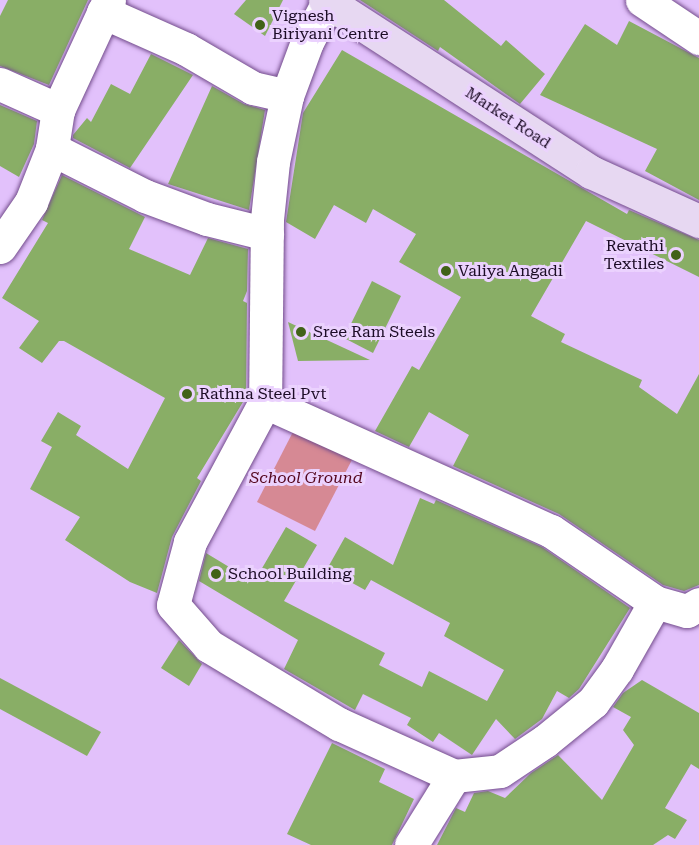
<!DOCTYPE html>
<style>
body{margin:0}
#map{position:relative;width:699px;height:845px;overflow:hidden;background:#e2c1fb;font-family:"Roboto Serif",serif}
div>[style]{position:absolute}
.green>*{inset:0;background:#d68994}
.building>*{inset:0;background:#89ae66}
.roads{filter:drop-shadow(0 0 2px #734c8c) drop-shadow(0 0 2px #734c8c)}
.minor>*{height:33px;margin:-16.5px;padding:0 16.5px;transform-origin:16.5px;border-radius:16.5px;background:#fff}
.secondary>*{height:33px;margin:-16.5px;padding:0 16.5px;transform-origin:16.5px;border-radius:16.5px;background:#e7d8f2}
.dots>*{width:16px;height:16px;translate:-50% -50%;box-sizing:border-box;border:3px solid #ebd2fe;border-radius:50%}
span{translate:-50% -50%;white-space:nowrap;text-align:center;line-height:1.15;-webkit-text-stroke:6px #ebd2fe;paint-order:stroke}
.poi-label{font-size:16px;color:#1c0c26}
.left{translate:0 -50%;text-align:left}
.right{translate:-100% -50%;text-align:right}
.street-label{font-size:16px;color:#1c0c26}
.park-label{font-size:16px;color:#54061e;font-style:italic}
</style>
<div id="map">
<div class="green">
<i style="clip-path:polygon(297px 424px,355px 454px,315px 531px,257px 502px)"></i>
</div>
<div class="building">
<i style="clip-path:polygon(8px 0,88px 0,49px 85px,0 66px,0 16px)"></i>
<i style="clip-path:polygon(246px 0,283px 0,265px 36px,234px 14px)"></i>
<i style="clip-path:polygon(360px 0,444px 0,501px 46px,506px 40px,545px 74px,520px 104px,440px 47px,438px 51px)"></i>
<i style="clip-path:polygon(629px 21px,699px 58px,699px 200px,645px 171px,657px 149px,540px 95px,585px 24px,617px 45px)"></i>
<i style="clip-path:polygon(342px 50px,627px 214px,629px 210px,699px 240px,699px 277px,586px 221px,531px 316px,565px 334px,561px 342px,642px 380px,639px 387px,677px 414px,699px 374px,699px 585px,684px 591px,663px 585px,559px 514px,453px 466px,469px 435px,429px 412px,409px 447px,375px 431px,412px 366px,419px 370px,461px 297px,399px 262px,416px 234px,373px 209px,366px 223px,334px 205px,315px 239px,286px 222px,303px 113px)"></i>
<i style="clip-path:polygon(151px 54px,193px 75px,130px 168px,73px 138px,73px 135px,87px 118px,91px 122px,111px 84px,130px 94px)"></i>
<i style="clip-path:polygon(212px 86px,244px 104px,265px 110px,249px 210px,168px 184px)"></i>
<i style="clip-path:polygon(0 105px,37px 121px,34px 144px,19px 177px,0 166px)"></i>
<i style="clip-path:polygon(62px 175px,145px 217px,129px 249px,190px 275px,208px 238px,248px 249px,247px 291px,243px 301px,247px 303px,246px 397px,197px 478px,201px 481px,172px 537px,157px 593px,130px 582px,65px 540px,80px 517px,30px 489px,52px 447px,41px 441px,58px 412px,81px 426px,76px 435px,128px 469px,165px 398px,64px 341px,59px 341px,42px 363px,19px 348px,39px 321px,2px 298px,48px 223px,42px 220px)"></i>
<i style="clip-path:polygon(372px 281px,401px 296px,373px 353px,344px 338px)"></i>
<i style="clip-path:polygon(288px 322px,370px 360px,298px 361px)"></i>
<i style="clip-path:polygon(420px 498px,434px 504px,436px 500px,542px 547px,630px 608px,579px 689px,569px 698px,557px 691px,542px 719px,515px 739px,496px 719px,472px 755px,439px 733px,433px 742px,407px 725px,411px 718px,363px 694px,355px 710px,284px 669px,298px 640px,199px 581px,206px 553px,254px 582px,286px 527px,317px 545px,284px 601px,385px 653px,379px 665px,422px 687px,429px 671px,487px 701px,504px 670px,444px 636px,450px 623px,371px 580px,365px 590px,327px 569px,345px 537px,393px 565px)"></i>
<i style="clip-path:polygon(179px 640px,202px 664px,189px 686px,161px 668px)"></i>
<i style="clip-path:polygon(0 678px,101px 732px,87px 756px,0 709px)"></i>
<i style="clip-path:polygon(642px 680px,699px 713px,699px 769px,691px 764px,665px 808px,687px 820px,675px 839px,668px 835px,653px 845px,437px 845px,456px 808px,465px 812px,474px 793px,488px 791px,505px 798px,531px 773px,558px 755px,602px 800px,634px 745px,623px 730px,631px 717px,613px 707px,623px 693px)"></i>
<i style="clip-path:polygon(332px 743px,385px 769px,379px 782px,414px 799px,392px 845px,311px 845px,287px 834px)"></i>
</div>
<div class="roads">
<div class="minor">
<i style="left:642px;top:0;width:69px;rotate:33.7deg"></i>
<i style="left:328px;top:2px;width:45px;rotate:117.7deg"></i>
<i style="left:307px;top:42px;width:58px;rotate:110.3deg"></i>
<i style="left:287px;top:96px;width:67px;rotate:102deg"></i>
<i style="left:273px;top:162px;width:57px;rotate:96deg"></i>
<i style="left:267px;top:219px;width:183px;rotate:90.6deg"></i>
<i style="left:265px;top:402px;width:314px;rotate:24.3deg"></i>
<i style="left:551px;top:531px;width:126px;rotate:34.3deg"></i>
<i style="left:655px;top:602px;width:33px;rotate:16deg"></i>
<i style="left:687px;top:611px;width:14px;rotate:-30deg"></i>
<i style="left:103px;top:12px;width:91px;rotate:24deg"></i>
<i style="left:186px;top:49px;width:78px;rotate:30.2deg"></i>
<i style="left:253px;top:88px;width:35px;rotate:13deg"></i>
<i style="left:0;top:84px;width:64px;rotate:24.1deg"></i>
<i style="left:58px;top:110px;width:39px;rotate:99deg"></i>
<i style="left:52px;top:149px;width:104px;rotate:26.8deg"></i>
<i style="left:145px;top:196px;width:66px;rotate:20.4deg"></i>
<i style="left:207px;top:219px;width:62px;rotate:14deg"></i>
<i style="left:58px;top:110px;width:121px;rotate:-65.1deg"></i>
<i style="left:0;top:247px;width:55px;rotate:-55.4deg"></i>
<i style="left:31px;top:202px;width:57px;rotate:-68.4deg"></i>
<i style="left:265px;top:402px;width:159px;rotate:118.2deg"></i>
<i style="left:190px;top:542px;width:65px;rotate:105.1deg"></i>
<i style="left:173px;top:605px;width:55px;rotate:48.7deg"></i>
<i style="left:209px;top:646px;width:152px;rotate:31deg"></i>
<i style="left:339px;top:724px;width:126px;rotate:24.3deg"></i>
<i style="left:454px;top:776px;width:46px;rotate:-6.2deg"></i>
<i style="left:500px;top:771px;width:54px;rotate:-33.7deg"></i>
<i style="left:545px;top:741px;width:62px;rotate:-39.1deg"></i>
<i style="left:593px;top:702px;width:41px;rotate:-54deg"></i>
<i style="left:617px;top:669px;width:77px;rotate:-60.4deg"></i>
<i style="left:411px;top:845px;width:81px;rotate:-58.1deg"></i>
</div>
<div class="secondary">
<i style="left:325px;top:0;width:317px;rotate:32.9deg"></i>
<i style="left:591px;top:172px;width:119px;rotate:24.4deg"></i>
</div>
</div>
<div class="dots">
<i style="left:260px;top:25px;background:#416218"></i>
<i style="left:676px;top:255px;background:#416218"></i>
<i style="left:446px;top:271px;background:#416218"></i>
<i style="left:301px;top:332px;background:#416218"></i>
<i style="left:187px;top:394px;background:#416218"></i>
<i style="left:216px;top:574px;background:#416218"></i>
</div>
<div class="poi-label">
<span class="left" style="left:272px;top:25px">Vignesh<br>Biriyani Centre</span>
<span class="right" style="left:664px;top:255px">Revathi<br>Textiles</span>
<span class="left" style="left:458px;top:271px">Valiya Angadi</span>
<span class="left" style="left:313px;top:332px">Sree Ram Steels</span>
<span class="left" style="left:199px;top:394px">Rathna Steel Pvt</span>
<span class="left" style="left:228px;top:574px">School Building</span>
</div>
<div class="street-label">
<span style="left:508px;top:118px;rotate:33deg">Market Road</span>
</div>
<div class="park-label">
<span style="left:306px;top:478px">School Ground</span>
</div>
</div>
